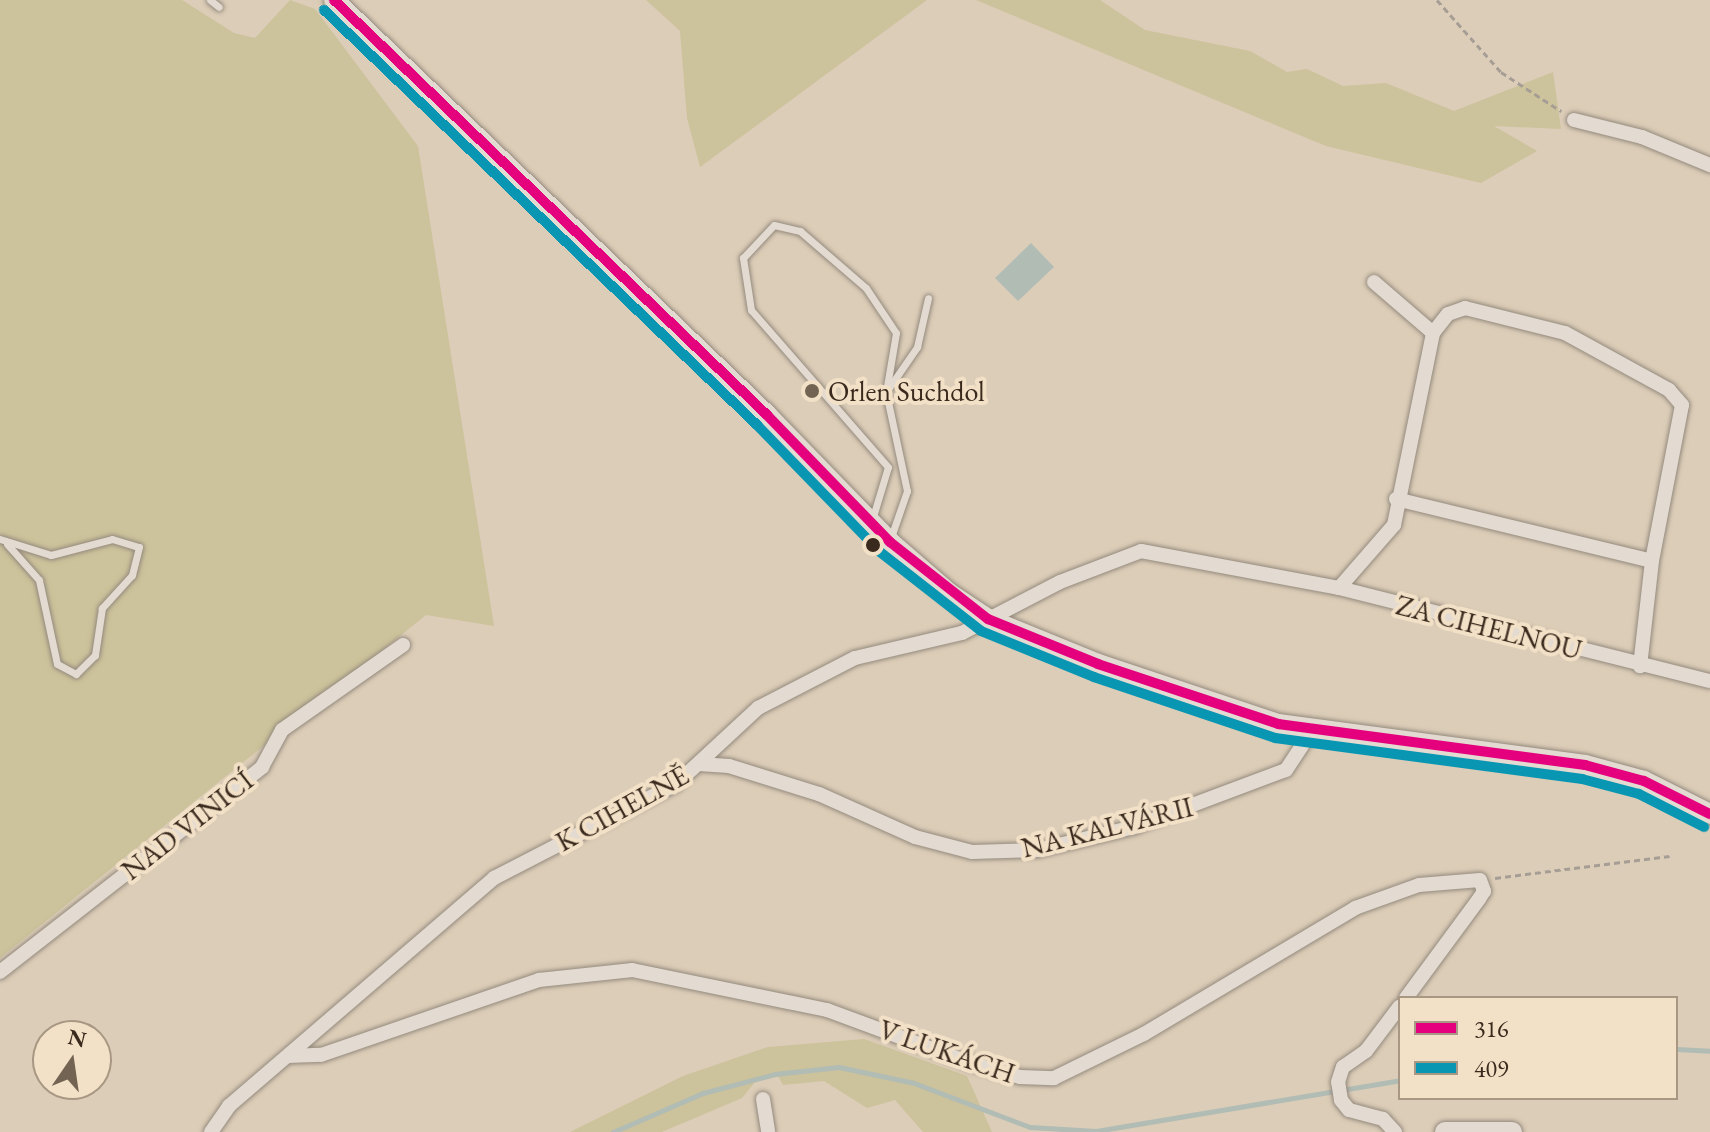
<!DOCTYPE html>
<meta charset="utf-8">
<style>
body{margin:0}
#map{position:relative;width:1710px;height:1132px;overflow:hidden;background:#dccdb8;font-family:"EB Garamond",serif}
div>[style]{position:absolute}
.green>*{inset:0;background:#ccc29b}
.water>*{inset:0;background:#b1bcb5}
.stream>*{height:5px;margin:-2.5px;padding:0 2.5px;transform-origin:2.5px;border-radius:2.5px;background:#b1bcb5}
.path>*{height:3px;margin-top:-1.5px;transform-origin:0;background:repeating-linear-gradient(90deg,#a69e95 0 6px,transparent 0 10px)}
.roads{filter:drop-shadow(0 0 2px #948a7d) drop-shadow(0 0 2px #948a7d)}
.lane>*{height:7px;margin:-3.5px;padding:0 3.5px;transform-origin:3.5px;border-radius:3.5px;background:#e3dbd1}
.street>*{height:14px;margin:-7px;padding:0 7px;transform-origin:7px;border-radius:7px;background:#e3dbd1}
.secondary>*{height:20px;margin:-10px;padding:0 10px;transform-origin:10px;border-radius:10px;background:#e3dbd1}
.bus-1>*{height:10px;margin:-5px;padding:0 5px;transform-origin:5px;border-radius:5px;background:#e5007d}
.bus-2>*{height:10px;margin:-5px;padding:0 5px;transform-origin:5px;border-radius:5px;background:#0996b3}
.dots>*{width:22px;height:22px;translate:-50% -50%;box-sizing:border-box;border:4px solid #f2e0c7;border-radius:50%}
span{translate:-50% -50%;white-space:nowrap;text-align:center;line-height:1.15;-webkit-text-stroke:8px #f2e0c7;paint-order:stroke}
.poi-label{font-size:28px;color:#3a2a1d}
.left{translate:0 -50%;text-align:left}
.street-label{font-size:28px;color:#3a2a1d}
.legend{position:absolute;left:1398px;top:996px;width:280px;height:104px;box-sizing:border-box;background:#f2e0c7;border:2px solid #a89783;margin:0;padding:10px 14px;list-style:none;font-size:24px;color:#3a2a1d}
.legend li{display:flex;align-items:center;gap:16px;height:40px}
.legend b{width:40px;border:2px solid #a89783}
.north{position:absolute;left:32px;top:1020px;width:80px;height:80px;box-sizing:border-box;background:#f2e0c7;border:2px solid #a89783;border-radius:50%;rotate:13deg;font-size:22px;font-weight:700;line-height:32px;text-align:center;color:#3a2a1d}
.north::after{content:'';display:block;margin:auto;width:28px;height:36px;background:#736353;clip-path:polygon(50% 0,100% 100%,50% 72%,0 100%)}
</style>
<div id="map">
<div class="green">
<i style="clip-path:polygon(0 0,182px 0,234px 33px,255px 38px,290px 0,315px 9px,418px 146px,494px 626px,426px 615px,0 958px)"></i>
<i style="clip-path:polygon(646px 0,927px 0,700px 167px,687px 118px,680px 31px)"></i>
<i style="clip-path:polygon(976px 0,1100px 0,1145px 30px,1250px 51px,1287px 72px,1307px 69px,1343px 86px,1386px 83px,1454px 111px,1553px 72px,1561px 129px,1494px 126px,1537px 151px,1481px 183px,1326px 146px)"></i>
<i style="clip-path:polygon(864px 1039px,967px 1076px,992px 1132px,923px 1132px,895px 1100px,867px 1108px,824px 1081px,783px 1085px,778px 1076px,755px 1082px,742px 1098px,662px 1132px,570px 1132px,683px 1076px,768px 1047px)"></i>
</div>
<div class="water">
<i style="clip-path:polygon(1031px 243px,1054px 267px,1018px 301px,995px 278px)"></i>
</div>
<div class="stream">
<i style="left:1676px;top:1049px;width:34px;rotate:3deg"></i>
<i style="left:613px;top:1132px;width:98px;rotate:-23.4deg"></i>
<i style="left:703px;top:1093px;width:74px;rotate:-14.8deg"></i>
<i style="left:775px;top:1074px;width:64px;rotate:-6.2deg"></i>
<i style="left:839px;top:1067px;width:77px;rotate:12deg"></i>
<i style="left:914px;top:1083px;width:124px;rotate:20.8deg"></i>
<i style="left:1030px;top:1127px;width:66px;rotate:3.5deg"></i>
<i style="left:1096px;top:1131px;width:308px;rotate:-9.5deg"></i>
</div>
<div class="path">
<i style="left:1437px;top:0;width:96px;rotate:48.4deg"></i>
<i style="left:1501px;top:72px;width:72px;rotate:33deg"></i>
<i style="left:1495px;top:878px;width:176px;rotate:-7.2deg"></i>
</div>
<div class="roads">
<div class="lane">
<i style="left:210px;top:0;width:11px;rotate:38deg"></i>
<i style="left:872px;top:520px;width:55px;rotate:-73.2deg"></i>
<i style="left:888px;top:467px;width:208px;rotate:-131.1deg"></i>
<i style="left:751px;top:310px;width:53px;rotate:-98.7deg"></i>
<i style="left:743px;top:258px;width:45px;rotate:-46.8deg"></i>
<i style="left:774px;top:225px;width:27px;rotate:13deg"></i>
<i style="left:800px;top:231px;width:87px;rotate:40.8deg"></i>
<i style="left:866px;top:288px;width:54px;rotate:56.3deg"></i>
<i style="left:896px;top:333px;width:60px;rotate:99.6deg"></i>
<i style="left:0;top:539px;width:53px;rotate:17.4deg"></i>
<i style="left:51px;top:555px;width:63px;rotate:-14.7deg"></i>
<i style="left:112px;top:539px;width:28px;rotate:17deg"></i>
<i style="left:139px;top:547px;width:29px;rotate:104deg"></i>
<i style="left:132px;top:575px;width:45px;rotate:132.3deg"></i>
<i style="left:102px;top:608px;width:48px;rotate:98.5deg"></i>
<i style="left:95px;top:655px;width:27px;rotate:135deg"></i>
<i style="left:76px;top:674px;width:21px;rotate:-152deg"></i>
<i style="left:57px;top:664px;width:86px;rotate:-102.1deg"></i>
<i style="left:39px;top:580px;width:48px;rotate:-131.6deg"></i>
<i style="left:890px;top:540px;width:52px;rotate:-70.9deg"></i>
<i style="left:907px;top:491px;width:101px;rotate:-102deg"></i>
<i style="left:886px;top:392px;width:55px;rotate:-55.4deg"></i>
<i style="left:917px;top:347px;width:50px;rotate:-77.3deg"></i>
</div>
<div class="street">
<i style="left:1574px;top:120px;width:70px;rotate:14deg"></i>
<i style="left:1642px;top:137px;width:74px;rotate:22.4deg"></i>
<i style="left:1374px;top:282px;width:78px;rotate:40.8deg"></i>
<i style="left:1396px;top:499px;width:263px;rotate:13.6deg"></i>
<i style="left:1339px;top:588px;width:84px;rotate:-48.9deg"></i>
<i style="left:1394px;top:525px;width:196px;rotate:-78.5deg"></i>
<i style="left:1433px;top:333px;width:24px;rotate:-52deg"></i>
<i style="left:1448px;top:314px;width:18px;rotate:-19deg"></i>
<i style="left:1465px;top:308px;width:103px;rotate:14deg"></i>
<i style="left:1565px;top:333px;width:119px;rotate:28.7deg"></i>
<i style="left:1669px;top:390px;width:20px;rotate:49deg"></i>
<i style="left:1682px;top:405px;width:159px;rotate:100.9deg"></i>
<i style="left:1652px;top:561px;width:106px;rotate:96.5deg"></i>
<i style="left:699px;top:764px;width:30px;rotate:4deg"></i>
<i style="left:729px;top:766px;width:94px;rotate:17.3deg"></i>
<i style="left:819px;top:794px;width:105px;rotate:24.1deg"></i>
<i style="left:915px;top:837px;width:59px;rotate:14.7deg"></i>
<i style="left:972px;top:852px;width:66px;rotate:-1.7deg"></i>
<i style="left:1038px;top:850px;width:99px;rotate:-13.5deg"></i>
<i style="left:1134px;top:827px;width:162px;rotate:-20.6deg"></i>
<i style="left:1286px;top:770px;width:45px;rotate:-56.7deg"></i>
<i style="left:0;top:972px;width:333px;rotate:-38deg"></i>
<i style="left:262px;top:767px;width:42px;rotate:-61.6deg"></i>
<i style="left:282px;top:730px;width:148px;rotate:-35.1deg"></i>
<i style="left:288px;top:1056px;width:33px;rotate:-2deg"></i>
<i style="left:321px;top:1055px;width:231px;rotate:-19deg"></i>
<i style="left:539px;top:980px;width:94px;rotate:-6.1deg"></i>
<i style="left:632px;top:970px;width:199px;rotate:11.6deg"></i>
<i style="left:827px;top:1010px;width:153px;rotate:20.3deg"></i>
<i style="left:970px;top:1063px;width:52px;rotate:15.6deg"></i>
<i style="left:1020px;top:1077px;width:34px;rotate:2deg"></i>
<i style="left:1054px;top:1078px;width:100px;rotate:-26.1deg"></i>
<i style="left:1144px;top:1034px;width:246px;rotate:-30.8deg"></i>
<i style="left:1355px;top:908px;width:68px;rotate:-19.8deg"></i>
<i style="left:1419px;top:885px;width:61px;rotate:-4.7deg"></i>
<i style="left:1480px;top:880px;width:12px;rotate:70deg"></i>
<i style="left:1484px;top:891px;width:9px;rotate:122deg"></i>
<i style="left:1479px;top:899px;width:123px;rotate:126.4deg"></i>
<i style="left:763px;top:1099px;width:33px;rotate:81deg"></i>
<i style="left:211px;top:1132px;width:32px;rotate:-55deg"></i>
<i style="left:229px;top:1106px;width:350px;rotate:-40.7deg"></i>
<i style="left:494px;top:878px;width:205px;rotate:-27.3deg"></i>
<i style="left:676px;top:784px;width:112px;rotate:-42.8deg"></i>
<i style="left:758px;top:708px;width:109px;rotate:-27.3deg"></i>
<i style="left:855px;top:658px;width:110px;rotate:-13.2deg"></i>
<i style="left:962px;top:633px;width:110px;rotate:-27.5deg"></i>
<i style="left:1060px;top:582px;width:87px;rotate:-20.9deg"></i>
<i style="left:1141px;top:551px;width:201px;rotate:10.6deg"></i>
<i style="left:1339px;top:588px;width:382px;rotate:14.1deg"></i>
<i style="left:1395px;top:1132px;width:18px;rotate:-133deg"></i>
<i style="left:1383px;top:1119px;width:35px;rotate:-165deg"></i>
<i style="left:1349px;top:1110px;width:13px;rotate:-129deg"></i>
<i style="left:1341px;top:1100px;width:18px;rotate:-99deg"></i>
<i style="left:1338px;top:1082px;width:16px;rotate:-72deg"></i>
<i style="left:1343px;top:1067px;width:28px;rotate:-35deg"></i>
<i style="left:1366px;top:1051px;width:56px;rotate:-52.9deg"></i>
</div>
<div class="secondary">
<i style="left:334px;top:0;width:600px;rotate:43.78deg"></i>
<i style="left:767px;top:415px;width:177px;rotate:45.9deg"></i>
<i style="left:890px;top:542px;width:78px;rotate:40.8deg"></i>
<i style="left:949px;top:593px;width:47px;rotate:33.7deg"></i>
<i style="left:988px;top:619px;width:119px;rotate:22.2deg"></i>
<i style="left:1098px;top:664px;width:190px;rotate:18.4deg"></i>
<i style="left:1278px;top:724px;width:310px;rotate:7.6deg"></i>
<i style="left:1585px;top:765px;width:61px;rotate:15.2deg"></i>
<i style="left:1644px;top:781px;width:74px;rotate:26.6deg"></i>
<i style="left:1445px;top:1132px;width:67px"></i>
</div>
</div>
<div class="bus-1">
<i style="left:334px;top:0;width:600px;rotate:43.78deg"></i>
<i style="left:767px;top:415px;width:177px;rotate:45.9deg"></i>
<i style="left:890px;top:542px;width:125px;rotate:38.2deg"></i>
<i style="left:988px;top:619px;width:119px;rotate:22.2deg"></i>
<i style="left:1098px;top:664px;width:190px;rotate:18.4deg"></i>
<i style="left:1278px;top:724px;width:310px;rotate:7.6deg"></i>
<i style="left:1585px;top:765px;width:61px;rotate:15.2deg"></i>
<i style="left:1644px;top:781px;width:74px;rotate:26.6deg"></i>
</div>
<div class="bus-2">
<i style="left:324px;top:10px;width:600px;rotate:43.78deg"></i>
<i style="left:757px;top:425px;width:177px;rotate:45.9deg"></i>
<i style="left:880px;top:552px;width:128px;rotate:38deg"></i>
<i style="left:981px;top:631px;width:122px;rotate:22.2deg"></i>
<i style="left:1094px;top:677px;width:191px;rotate:18.6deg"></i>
<i style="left:1275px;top:738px;width:310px;rotate:7.6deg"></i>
<i style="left:1582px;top:779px;width:59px;rotate:14.7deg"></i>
<i style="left:1639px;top:794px;width:73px;rotate:26.9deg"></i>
</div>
<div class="dots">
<i style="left:812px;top:391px;background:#736353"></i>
<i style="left:873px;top:545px;background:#3a2a1d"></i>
</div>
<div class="poi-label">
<span class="left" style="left:828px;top:391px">Orlen Suchdol</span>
</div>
<div class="street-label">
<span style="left:1489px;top:627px;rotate:14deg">ZA CIHELNOU</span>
<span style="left:622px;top:808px;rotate:-29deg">K CIHELNĚ</span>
<span style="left:187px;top:825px;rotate:-38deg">NAD VINICÍ</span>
<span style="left:1107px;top:827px;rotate:-14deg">NA KALVÁRII</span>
<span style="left:947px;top:1051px;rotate:19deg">V LUKÁCH</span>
</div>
<ul class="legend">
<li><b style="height:10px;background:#e5007d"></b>316</li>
<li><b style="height:10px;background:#0996b3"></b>409</li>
</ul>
<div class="north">N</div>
</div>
